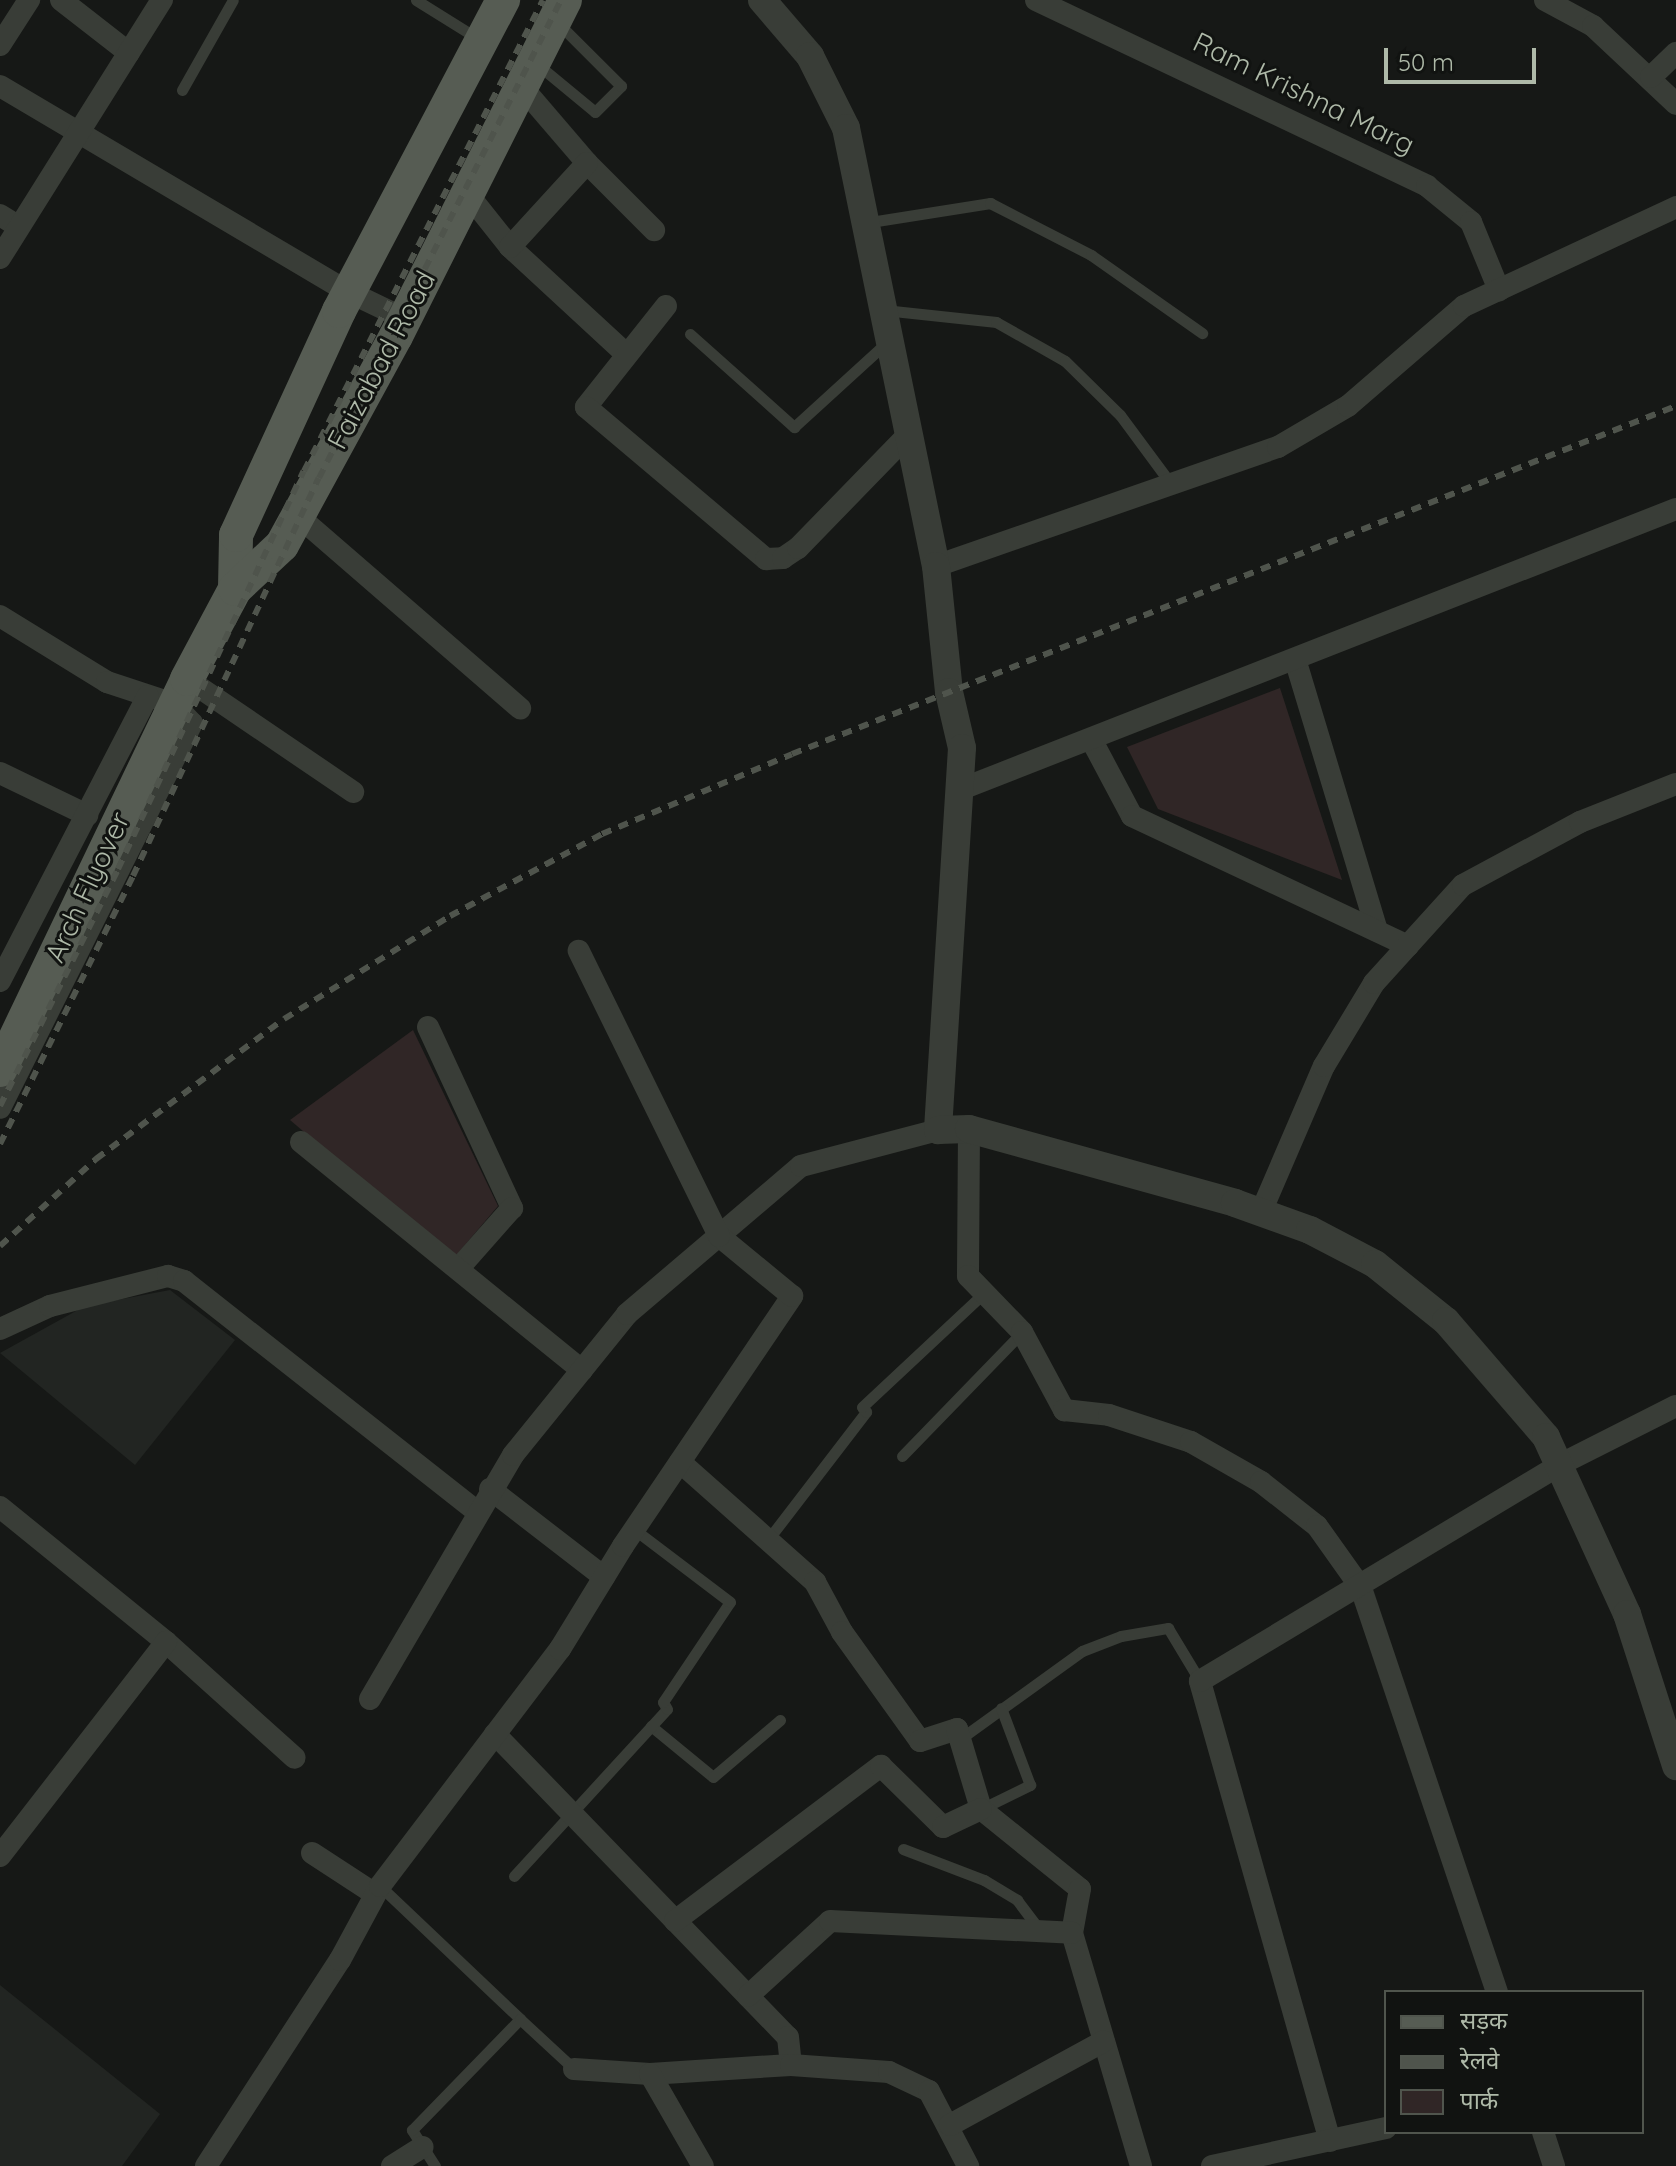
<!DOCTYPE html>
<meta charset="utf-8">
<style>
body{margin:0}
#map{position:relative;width:1676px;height:2166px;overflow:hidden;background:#161816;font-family:Quicksand,"Noto Sans Devanagari",sans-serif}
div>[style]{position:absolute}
.built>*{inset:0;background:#222522}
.green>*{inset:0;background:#302626}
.service>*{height:11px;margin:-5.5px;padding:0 5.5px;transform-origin:5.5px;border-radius:5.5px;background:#393d37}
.minor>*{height:22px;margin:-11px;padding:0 11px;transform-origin:11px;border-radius:11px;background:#393d37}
.tertiary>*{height:28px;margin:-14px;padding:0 14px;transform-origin:14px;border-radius:14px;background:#393d37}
.primary>*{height:34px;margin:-17px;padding:0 17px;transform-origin:17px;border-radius:17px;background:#565c53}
.rail>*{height:6px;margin-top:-3px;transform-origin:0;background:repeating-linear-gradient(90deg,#4f544c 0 10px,transparent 0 18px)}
span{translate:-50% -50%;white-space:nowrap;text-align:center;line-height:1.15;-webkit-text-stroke:6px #111311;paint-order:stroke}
.street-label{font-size:28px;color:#aeb9a8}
.legend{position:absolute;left:1384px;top:1990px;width:260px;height:144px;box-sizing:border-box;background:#111311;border:2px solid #50554d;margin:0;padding:10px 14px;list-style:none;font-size:24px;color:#aeb9a8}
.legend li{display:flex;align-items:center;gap:16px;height:40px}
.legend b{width:40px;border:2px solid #50554d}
.scale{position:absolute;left:1384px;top:48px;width:152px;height:36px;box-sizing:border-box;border:4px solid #aeb9a8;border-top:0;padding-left:10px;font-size:24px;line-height:28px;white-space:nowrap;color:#aeb9a8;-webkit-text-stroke:6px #111311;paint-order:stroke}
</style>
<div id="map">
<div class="built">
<i style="clip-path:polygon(170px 1290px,235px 1340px,135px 1465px,0 1353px,85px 1306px)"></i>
<i style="clip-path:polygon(0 1985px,160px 2114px,122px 2166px,0 2166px)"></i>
</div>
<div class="green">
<i style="clip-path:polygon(1280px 688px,1342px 880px,1158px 809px,1127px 747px)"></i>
<i style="clip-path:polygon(413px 1030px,498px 1206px,453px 1259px,290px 1120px)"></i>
</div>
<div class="service">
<i style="left:416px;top:0;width:72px;rotate:31.9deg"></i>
<i style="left:537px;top:64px;width:75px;rotate:39.6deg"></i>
<i style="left:595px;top:112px;width:37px;rotate:-45deg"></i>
<i style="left:621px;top:86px;width:89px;rotate:-135deg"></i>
<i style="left:182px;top:90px;width:103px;rotate:-60.5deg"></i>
<i style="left:864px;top:223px;width:128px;rotate:-9deg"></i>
<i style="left:990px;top:203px;width:114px;rotate:27.2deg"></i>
<i style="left:1091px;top:255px;width:136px;rotate:35.1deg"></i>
<i style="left:884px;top:310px;width:113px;rotate:6.1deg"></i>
<i style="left:996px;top:322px;width:79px;rotate:29.5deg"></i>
<i style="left:1065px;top:361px;width:77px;rotate:44.5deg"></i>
<i style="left:1120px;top:415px;width:86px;rotate:53.5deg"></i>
<i style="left:690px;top:334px;width:140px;rotate:41.8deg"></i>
<i style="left:794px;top:427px;width:125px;rotate:-42.4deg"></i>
<i style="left:902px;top:1456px;width:173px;rotate:-45.9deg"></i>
<i style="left:770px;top:1537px;width:158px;rotate:-52.5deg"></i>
<i style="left:866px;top:1412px;width:6px;rotate:-129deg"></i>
<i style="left:862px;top:1407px;width:167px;rotate:-43.1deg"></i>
<i style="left:651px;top:1726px;width:80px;rotate:39.4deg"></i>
<i style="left:713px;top:1777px;width:88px;rotate:-40.4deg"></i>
<i style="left:960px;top:1739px;width:150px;rotate:-35.8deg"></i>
<i style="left:1082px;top:1651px;width:42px;rotate:-21deg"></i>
<i style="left:1121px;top:1636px;width:48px;rotate:-9.7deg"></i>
<i style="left:1168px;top:1628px;width:62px;rotate:58.9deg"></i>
<i style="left:981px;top:1809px;width:55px;rotate:-26.1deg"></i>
<i style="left:1030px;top:1785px;width:82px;rotate:-110.6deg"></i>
<i style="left:903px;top:1849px;width:87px;rotate:20.9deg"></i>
<i style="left:984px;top:1880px;width:39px;rotate:31deg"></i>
<i style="left:1017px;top:1900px;width:39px;rotate:53deg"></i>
<i style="left:514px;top:1876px;width:226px;rotate:-47.5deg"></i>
<i style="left:667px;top:1709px;width:8px;rotate:-120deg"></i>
<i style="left:663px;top:1702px;width:120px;rotate:-56.2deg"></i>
<i style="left:730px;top:1602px;width:121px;rotate:-142.8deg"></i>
<i style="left:380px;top:1886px;width:193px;rotate:43.5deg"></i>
<i style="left:435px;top:2166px;width:43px;rotate:-122.6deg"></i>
<i style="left:412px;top:2130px;width:155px;rotate:-45.8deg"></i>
<i style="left:520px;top:2019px;width:74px;rotate:42.8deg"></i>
</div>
<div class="minor">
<i style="left:61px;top:0;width:86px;rotate:37.9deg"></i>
<i style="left:1036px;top:0;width:433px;rotate:25.4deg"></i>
<i style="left:1427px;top:186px;width:57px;rotate:39.3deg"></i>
<i style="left:1471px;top:222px;width:74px;rotate:67.6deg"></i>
<i style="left:1545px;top:0;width:55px;rotate:28.4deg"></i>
<i style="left:1593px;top:26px;width:114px;rotate:43.2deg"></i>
<i style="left:0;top:45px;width:54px;rotate:-57.2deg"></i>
<i style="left:1651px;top:77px;width:35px;rotate:-44deg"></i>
<i style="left:0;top:86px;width:405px;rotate:30.6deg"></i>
<i style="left:349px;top:292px;width:62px;rotate:25.7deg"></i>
<i style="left:521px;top:86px;width:101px;rotate:49.4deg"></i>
<i style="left:587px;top:163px;width:95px;rotate:45deg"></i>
<i style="left:467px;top:193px;width:69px;rotate:51.5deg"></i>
<i style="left:510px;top:247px;width:158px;rotate:42.7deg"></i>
<i style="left:0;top:215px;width:22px;rotate:32deg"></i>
<i style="left:510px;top:247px;width:114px;rotate:-47.5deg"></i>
<i style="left:0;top:258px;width:305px;rotate:-57.9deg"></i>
<i style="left:666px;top:306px;width:129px;rotate:128.4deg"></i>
<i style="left:586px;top:407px;width:236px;rotate:40.2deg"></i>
<i style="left:766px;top:559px;width:17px;rotate:-3deg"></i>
<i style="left:783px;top:558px;width:18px;rotate:-34deg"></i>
<i style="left:798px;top:548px;width:156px;rotate:-45.8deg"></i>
<i style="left:298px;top:516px;width:294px;rotate:40.9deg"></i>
<i style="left:936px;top:566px;width:362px;rotate:-19.2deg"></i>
<i style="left:1278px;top:447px;width:81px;rotate:-30.4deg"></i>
<i style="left:1348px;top:406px;width:153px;rotate:-40.8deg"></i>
<i style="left:1464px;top:306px;width:234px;rotate:-25deg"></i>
<i style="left:0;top:616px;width:126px;rotate:31.7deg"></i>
<i style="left:107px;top:682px;width:71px;rotate:18.2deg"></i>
<i style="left:174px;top:704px;width:26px;rotate:47deg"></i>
<i style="left:192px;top:723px;width:430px;rotate:116.5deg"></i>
<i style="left:1295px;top:659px;width:284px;rotate:73.2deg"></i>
<i style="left:187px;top:679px;width:201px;rotate:34.2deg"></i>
<i style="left:1091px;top:739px;width:87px;rotate:62deg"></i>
<i style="left:1132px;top:816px;width:305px;rotate:25.2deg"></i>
<i style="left:0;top:773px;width:97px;rotate:25.8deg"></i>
<i style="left:959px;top:790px;width:770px;rotate:-21.4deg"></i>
<i style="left:0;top:981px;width:321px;rotate:-62.6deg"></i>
<i style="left:428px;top:1027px;width:200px;rotate:65.1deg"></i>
<i style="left:512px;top:1208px;width:81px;rotate:131.5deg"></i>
<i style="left:969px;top:1129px;width:147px;rotate:90.4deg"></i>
<i style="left:968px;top:1276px;width:78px;rotate:46deg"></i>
<i style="left:1022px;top:1332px;width:89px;rotate:61.7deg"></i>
<i style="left:1064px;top:1410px;width:45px;rotate:6.3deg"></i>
<i style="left:1109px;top:1415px;width:86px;rotate:18.2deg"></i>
<i style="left:1191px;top:1442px;width:81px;rotate:29.7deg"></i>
<i style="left:1261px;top:1482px;width:71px;rotate:38.2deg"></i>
<i style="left:1317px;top:1526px;width:76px;rotate:54.6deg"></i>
<i style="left:1361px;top:1588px;width:426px;rotate:71.4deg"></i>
<i style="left:301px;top:1142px;width:362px;rotate:39.1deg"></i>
<i style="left:1261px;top:1212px;width:159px;rotate:-66.7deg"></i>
<i style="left:1324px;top:1066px;width:97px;rotate:-58.9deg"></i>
<i style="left:1374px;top:983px;width:132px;rotate:-47.8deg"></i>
<i style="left:1463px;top:885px;width:133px;rotate:-28.3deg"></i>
<i style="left:1580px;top:822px;width:103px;rotate:-21.6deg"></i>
<i style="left:0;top:1329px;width:55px;rotate:-24.7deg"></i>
<i style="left:50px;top:1306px;width:122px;rotate:-14.3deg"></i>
<i style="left:168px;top:1276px;width:17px;rotate:17deg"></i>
<i style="left:184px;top:1281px;width:372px;rotate:38.2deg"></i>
<i style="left:680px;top:1462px;width:181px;rotate:41.6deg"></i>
<i style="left:815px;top:1582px;width:57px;rotate:61.6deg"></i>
<i style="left:842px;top:1632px;width:134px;rotate:54.4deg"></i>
<i style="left:920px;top:1741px;width:39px;rotate:-18deg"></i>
<i style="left:957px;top:1729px;width:84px;rotate:73.3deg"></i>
<i style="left:981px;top:1809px;width:127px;rotate:38.9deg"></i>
<i style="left:1080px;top:1889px;width:45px;rotate:100.3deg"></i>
<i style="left:1072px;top:1933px;width:243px;rotate:73.5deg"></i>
<i style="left:490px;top:1489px;width:144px;rotate:37.7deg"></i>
<i style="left:0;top:1507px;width:214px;rotate:39.1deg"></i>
<i style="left:166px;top:1642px;width:173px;rotate:42deg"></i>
<i style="left:370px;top:1699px;width:283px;rotate:-59.6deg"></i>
<i style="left:513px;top:1455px;width:181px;rotate:-51deg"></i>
<i style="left:627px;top:1314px;width:228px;rotate:-40.4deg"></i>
<i style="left:801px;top:1166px;width:142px;rotate:-14.7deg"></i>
<i style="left:495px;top:1734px;width:421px;rotate:46deg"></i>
<i style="left:788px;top:2037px;width:28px;rotate:84deg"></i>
<i style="left:312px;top:1853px;width:75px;rotate:33.1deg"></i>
<i style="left:0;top:1856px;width:271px;rotate:-52.2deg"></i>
<i style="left:675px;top:1921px;width:258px;rotate:-37deg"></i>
<i style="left:881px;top:1766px;width:87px;rotate:44.5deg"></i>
<i style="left:943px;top:1827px;width:42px;rotate:-25.3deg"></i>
<i style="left:748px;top:1996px;width:111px;rotate:-42.4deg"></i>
<i style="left:830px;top:1921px;width:242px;rotate:2.8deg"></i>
<i style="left:574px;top:2069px;width:76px;rotate:3.8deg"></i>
<i style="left:650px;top:2074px;width:141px;rotate:-3.7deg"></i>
<i style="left:791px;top:2065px;width:98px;rotate:4.1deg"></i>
<i style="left:889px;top:2072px;width:44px;rotate:25.4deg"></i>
<i style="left:929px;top:2091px;width:85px;rotate:62.5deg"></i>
<i style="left:650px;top:2074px;width:106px;rotate:60.1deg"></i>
<i style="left:950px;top:2125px;width:175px;rotate:-28.6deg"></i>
<i style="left:1543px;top:2132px;width:36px;rotate:72deg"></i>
<i style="left:1330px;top:2141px;width:478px;rotate:-105.8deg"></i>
<i style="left:1200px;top:1681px;width:419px;rotate:-31deg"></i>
<i style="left:1559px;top:1465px;width:131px;rotate:-26.8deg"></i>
<i style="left:206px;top:2166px;width:246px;rotate:-57deg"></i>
<i style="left:340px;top:1960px;width:84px;rotate:-61.6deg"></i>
<i style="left:380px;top:1886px;width:298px;rotate:-52.8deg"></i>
<i style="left:560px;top:1649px;width:121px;rotate:-58.5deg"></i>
<i style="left:623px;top:1546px;width:302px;rotate:-55.9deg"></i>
<i style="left:792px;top:1296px;width:94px;rotate:-140.6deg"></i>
<i style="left:719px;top:1236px;width:318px;rotate:-116.2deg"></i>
<i style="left:392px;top:2166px;width:36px;rotate:-32deg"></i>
<i style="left:1212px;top:2166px;width:178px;rotate:-12.3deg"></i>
</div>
<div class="tertiary">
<i style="left:762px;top:0;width:74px;rotate:49.4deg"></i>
<i style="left:810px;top:56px;width:80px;rotate:63.4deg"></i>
<i style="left:846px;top:128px;width:447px;rotate:78.4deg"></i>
<i style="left:936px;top:566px;width:127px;rotate:84.1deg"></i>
<i style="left:949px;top:692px;width:57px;rotate:76.9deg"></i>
<i style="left:962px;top:748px;width:383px;rotate:93.6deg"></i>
<i style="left:938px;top:1130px;width:31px;rotate:-2deg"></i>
<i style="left:969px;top:1129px;width:276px;rotate:15.5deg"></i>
<i style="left:1235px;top:1203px;width:80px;rotate:19.8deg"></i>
<i style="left:1310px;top:1230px;width:73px;rotate:27.6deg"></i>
<i style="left:1375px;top:1264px;width:91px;rotate:38.8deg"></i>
<i style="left:1446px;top:1321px;width:153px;rotate:49.2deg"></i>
<i style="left:1546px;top:1437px;width:195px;rotate:65.4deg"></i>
<i style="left:1627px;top:1614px;width:160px;rotate:72.1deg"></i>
</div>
<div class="primary">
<i style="left:235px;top:589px;width:54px;rotate:-88.9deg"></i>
<i style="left:236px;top:535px;width:247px;rotate:-65.3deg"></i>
<i style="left:339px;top:311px;width:352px;rotate:-62.2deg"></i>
<i style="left:0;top:1070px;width:433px;rotate:-64.4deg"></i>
<i style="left:187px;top:679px;width:102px;rotate:-61.9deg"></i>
<i style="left:235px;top:589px;width:64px;rotate:-43.1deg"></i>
<i style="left:282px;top:545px;width:238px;rotate:-61.4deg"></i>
<i style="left:396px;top:336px;width:376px;rotate:-63.3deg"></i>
</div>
<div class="rail">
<i style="left:0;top:1106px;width:265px;rotate:-63.5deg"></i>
<i style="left:118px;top:869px;width:439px;rotate:-65deg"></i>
<i style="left:304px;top:471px;width:528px;rotate:-63.1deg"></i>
<i style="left:0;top:1144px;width:299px;rotate:-63.6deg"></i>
<i style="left:133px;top:876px;width:439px;rotate:-65deg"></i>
<i style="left:319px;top:478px;width:536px;rotate:-63.15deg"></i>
<i style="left:0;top:1246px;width:130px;rotate:-42.2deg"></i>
<i style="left:96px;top:1159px;width:234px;rotate:-36.7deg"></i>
<i style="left:284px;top:1019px;width:195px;rotate:-31.8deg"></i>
<i style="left:450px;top:916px;width:173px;rotate:-28.3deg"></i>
<i style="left:602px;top:834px;width:206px;rotate:-22.8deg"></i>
<i style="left:792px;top:754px;width:950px;rotate:-21.49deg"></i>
</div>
<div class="street-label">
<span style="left:1304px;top:93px;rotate:26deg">Ram Krishna Marg</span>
<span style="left:381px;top:360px;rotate:-62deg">Faizabad Road</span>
<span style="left:87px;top:887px;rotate:-65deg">Arch Flyover</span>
</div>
<ul class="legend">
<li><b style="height:10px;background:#565c53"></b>सड़क</li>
<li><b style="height:10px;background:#4f544c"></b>रेलवे</li>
<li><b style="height:22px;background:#302626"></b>पार्क</li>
</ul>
<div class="scale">50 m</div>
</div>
